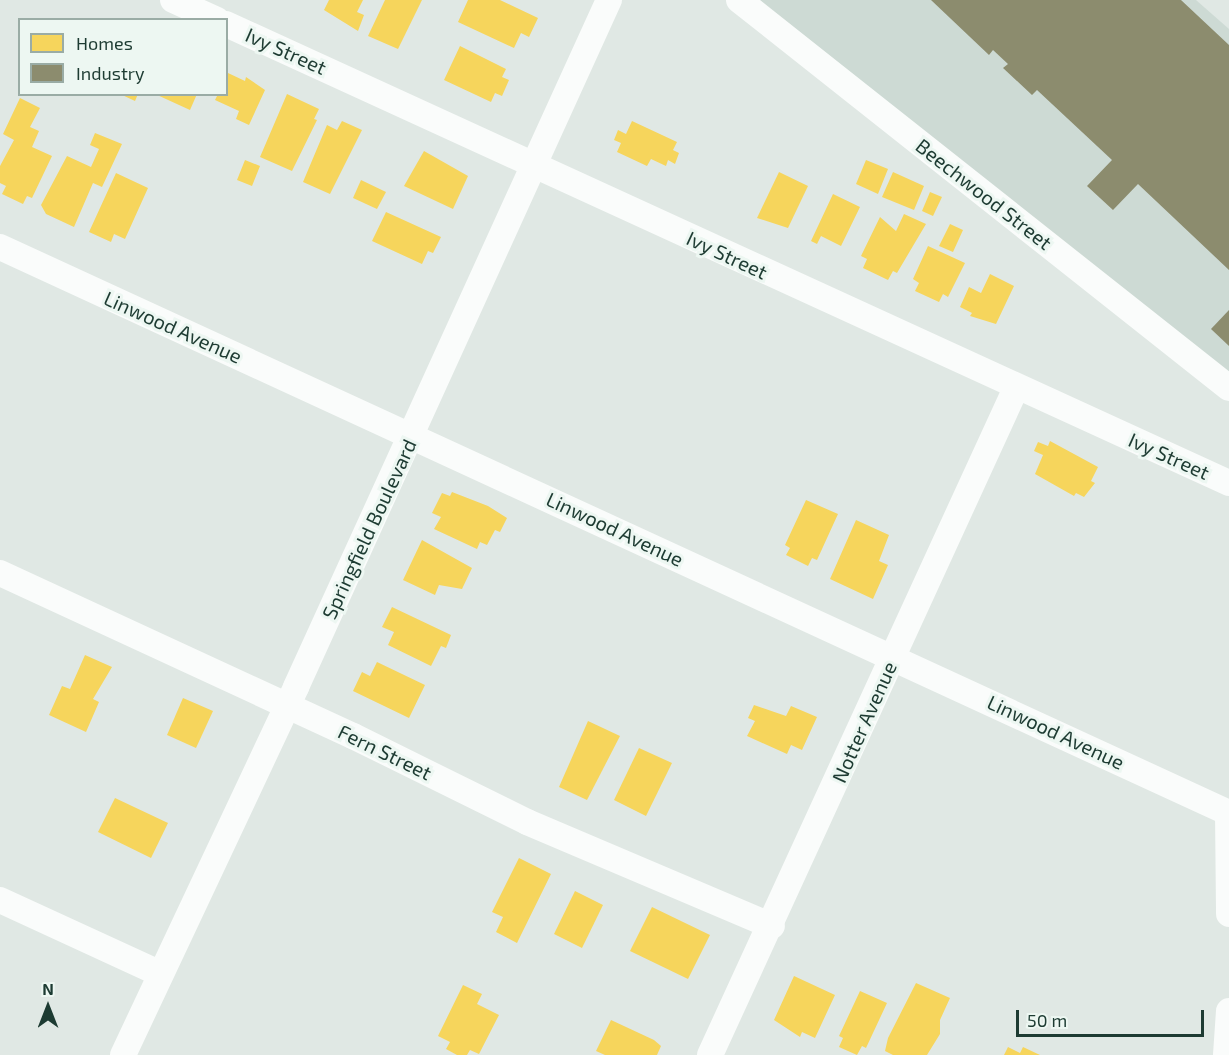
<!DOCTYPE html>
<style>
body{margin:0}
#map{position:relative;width:1229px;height:1055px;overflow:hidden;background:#e0e8e4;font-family:"Exo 2",sans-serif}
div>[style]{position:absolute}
.built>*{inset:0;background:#cddad4}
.homes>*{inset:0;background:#f6d55c}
.industry>*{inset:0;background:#8c8c6e}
.minor>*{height:26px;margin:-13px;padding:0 13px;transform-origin:13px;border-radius:13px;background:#fafcfb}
span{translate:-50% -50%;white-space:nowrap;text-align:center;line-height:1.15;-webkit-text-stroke:6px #edf7f2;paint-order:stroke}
.street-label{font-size:20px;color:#1d3b32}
.legend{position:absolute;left:18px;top:18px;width:210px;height:78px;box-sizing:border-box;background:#edf7f2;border:2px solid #9aaca5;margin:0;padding:8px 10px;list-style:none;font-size:18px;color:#1d3b32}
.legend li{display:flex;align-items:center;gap:12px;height:30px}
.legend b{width:30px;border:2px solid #9aaca5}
.north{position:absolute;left:18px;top:977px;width:60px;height:60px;-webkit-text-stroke:4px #edf7f2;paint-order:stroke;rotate:0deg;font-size:16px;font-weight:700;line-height:24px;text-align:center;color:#1d3b32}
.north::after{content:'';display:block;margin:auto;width:21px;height:27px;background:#1d3b32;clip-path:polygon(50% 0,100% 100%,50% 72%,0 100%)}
.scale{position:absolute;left:1016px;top:1010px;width:188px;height:27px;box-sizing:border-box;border:3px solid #1d3b32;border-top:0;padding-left:8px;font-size:18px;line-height:21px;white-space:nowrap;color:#1d3b32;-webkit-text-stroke:4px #edf7f2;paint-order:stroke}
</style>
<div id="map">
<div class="built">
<i style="clip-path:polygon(760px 0,1196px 0,1229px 29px,1229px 375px)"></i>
</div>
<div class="homes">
<i style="clip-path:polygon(329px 0,363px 0,357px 12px,364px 15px,358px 31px,324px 10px)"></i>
<i style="clip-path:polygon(385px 0,422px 0,398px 49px,368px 36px)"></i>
<i style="clip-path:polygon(468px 0,500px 0,538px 18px,529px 37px,521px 33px,514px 48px,458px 22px)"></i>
<i style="clip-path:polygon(460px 46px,506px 69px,502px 77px,509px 80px,502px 96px,495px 93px,491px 102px,444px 80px)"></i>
<i style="clip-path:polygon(228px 73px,245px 81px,246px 77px,265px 90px,249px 125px,236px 119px,239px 111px,215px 100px,218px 94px,226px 94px)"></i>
<i style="clip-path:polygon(120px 94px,138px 94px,135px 101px)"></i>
<i style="clip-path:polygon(155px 94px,197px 94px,190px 110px)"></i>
<i style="clip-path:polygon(287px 94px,319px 109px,314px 119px,317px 120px,292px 171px,260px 157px)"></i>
<i style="clip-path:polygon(20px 98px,40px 108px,30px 127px,39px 131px,32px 147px,52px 156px,32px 198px,27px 196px,23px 204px,2px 194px,6px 186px,0 183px,0 166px,14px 140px,3px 134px)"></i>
<i style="clip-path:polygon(342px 121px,362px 130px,330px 194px,303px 182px,327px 125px,337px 130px)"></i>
<i style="clip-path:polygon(632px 121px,677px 142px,673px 150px,679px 153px,675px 164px,668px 160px,666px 166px,651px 159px,647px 166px,617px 152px,621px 143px,614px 140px,618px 130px,626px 134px)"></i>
<i style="clip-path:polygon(95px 133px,122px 144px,102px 187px,93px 183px,74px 227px,46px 214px,41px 205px,67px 156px,91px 167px,99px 149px,90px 145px)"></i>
<i style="clip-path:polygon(424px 151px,468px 176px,453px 209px,404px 186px)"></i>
<i style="clip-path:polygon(245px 160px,260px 166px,252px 186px,237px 180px)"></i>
<i style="clip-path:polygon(866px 160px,888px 169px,878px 194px,856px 184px)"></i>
<i style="clip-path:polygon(779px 172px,808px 186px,788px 228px,757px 218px)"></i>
<i style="clip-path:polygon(893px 172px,924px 186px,914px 210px,882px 197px)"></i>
<i style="clip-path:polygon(116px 173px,148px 188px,125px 239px,114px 234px,111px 242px,89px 232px)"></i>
<i style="clip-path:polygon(361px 180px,386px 192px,377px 209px,353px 198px)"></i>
<i style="clip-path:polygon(930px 192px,942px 197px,933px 216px,922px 211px)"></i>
<i style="clip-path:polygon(833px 194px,860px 207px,841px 246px,821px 236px,817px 244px,811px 241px)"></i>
<i style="clip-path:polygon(386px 212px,441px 237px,433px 253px,428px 251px,422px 264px,372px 241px)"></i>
<i style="clip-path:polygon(904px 214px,926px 224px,897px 273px,893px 271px,888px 280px,863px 268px,867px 259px,861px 256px,880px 217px,896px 231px)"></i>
<i style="clip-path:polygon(950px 224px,963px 230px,953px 252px,939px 246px)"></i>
<i style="clip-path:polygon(928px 246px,965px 263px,948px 297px,943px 294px,939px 302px,915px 291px,919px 283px,913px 279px)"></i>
<i style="clip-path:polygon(990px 274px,1014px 286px,996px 324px,970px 316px,972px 313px,960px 307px,969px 287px,981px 293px)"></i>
<i style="clip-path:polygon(1050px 441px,1098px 467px,1091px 481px,1095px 483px,1084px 497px,1076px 493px,1074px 496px,1035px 474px,1043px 455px,1034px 451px,1038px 442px,1048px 446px)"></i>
<i style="clip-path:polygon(452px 492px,488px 506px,507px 518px,500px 532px,495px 530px,487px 545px,480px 542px,477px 549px,434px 529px,441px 517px,432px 513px,442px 493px,450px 496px)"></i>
<i style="clip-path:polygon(806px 500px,838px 514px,817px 560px,812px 558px,808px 566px,786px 555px,790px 548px,785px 545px)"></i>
<i style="clip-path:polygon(856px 520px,889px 535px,879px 561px,888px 565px,873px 599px,830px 579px)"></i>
<i style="clip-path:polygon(422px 540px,472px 568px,462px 589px,439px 585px,435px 595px,403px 580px)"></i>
<i style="clip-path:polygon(392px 607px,451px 635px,446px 648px,441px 646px,431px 666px,388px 645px,394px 632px,382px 627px)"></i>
<i style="clip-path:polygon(85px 655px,112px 667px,93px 699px,99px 702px,86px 732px,49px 715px,62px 686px,70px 689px)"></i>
<i style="clip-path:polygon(377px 662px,425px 685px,409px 718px,353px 691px,362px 672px,370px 676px)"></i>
<i style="clip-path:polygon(183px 698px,213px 711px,196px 748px,167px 735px)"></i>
<i style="clip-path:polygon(754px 705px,786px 716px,791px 706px,817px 717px,802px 750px,791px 745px,787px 754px,747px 736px,755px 721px,748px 718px)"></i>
<i style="clip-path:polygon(588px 721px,620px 736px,587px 800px,559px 787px)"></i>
<i style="clip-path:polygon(639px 748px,672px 763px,646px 816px,614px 800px)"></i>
<i style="clip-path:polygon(115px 798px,168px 823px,151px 858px,98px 832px)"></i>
<i style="clip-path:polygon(519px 858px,551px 874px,517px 943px,496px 932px,503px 917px,492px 912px)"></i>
<i style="clip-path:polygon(575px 891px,603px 905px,582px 948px,554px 934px)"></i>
<i style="clip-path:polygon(652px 907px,710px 935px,688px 979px,630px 951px)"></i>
<i style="clip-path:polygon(794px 976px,835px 995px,815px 1038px,802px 1032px,800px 1037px,774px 1020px)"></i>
<i style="clip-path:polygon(916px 983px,950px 998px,940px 1020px,940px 1034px,927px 1055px,893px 1055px,885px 1051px,888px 1038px)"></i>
<i style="clip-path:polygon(463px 985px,482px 994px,477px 1004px,499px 1015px,479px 1054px,470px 1050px,467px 1055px,457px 1055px,446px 1049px,450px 1042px,438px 1036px)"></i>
<i style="clip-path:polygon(860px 991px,887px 1003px,866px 1048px,862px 1046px,857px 1055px,839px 1047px,843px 1038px,839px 1036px)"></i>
<i style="clip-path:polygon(611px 1020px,654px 1040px,661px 1046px,657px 1055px,605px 1055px,596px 1051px)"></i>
<i style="clip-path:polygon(1008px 1047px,1020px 1053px,1023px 1047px,1040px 1055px,1004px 1055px)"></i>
</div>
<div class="industry">
<i style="clip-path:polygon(931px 0,1181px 0,1229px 45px,1229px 270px,1138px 184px,1113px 210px,1087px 186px,1112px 160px,1037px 90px,1032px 95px,1003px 68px,1008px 64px,993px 50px,989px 55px)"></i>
<i style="clip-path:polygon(1229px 310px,1229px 346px,1211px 329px)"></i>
</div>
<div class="minor">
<i style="left:173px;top:0;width:48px;rotate:24.4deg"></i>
<i style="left:739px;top:0;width:625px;rotate:38.37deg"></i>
<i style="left:226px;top:24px;width:1103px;rotate:24.59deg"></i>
<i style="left:0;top:247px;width:1353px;rotate:24.73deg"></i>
<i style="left:0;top:573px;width:389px;rotate:24.8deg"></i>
<i style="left:353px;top:736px;width:194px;rotate:26.3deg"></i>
<i style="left:527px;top:822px;width:266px;rotate:23deg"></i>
<i style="left:1228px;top:813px;width:101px;rotate:89.4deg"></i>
<i style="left:0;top:900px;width:175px;rotate:24.7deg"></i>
<i style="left:123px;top:1055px;width:407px;rotate:-64.8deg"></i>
<i style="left:296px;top:687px;width:755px;rotate:-65.51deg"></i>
<i style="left:710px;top:1055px;width:734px;rotate:-65.36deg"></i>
<i style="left:1226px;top:1055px;width:44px;rotate:-86.1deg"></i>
</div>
<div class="street-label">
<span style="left:286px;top:51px;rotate:24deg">Ivy Street</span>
<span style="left:984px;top:194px;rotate:38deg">Beechwood Street</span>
<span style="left:727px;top:255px;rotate:25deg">Ivy Street</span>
<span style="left:173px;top:327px;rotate:24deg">Linwood Avenue</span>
<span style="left:1169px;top:456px;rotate:24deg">Ivy Street</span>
<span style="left:369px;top:529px;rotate:-65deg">Springfield Boulevard</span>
<span style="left:615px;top:529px;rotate:25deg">Linwood Avenue</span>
<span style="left:864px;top:722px;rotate:-66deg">Notter Avenue</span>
<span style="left:1056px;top:732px;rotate:25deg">Linwood Avenue</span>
<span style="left:385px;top:752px;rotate:26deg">Fern Street</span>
</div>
<ul class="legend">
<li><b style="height:16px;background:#f6d55c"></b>Homes</li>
<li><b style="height:16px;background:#8c8c6e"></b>Industry</li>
</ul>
<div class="north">N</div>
<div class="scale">50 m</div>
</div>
